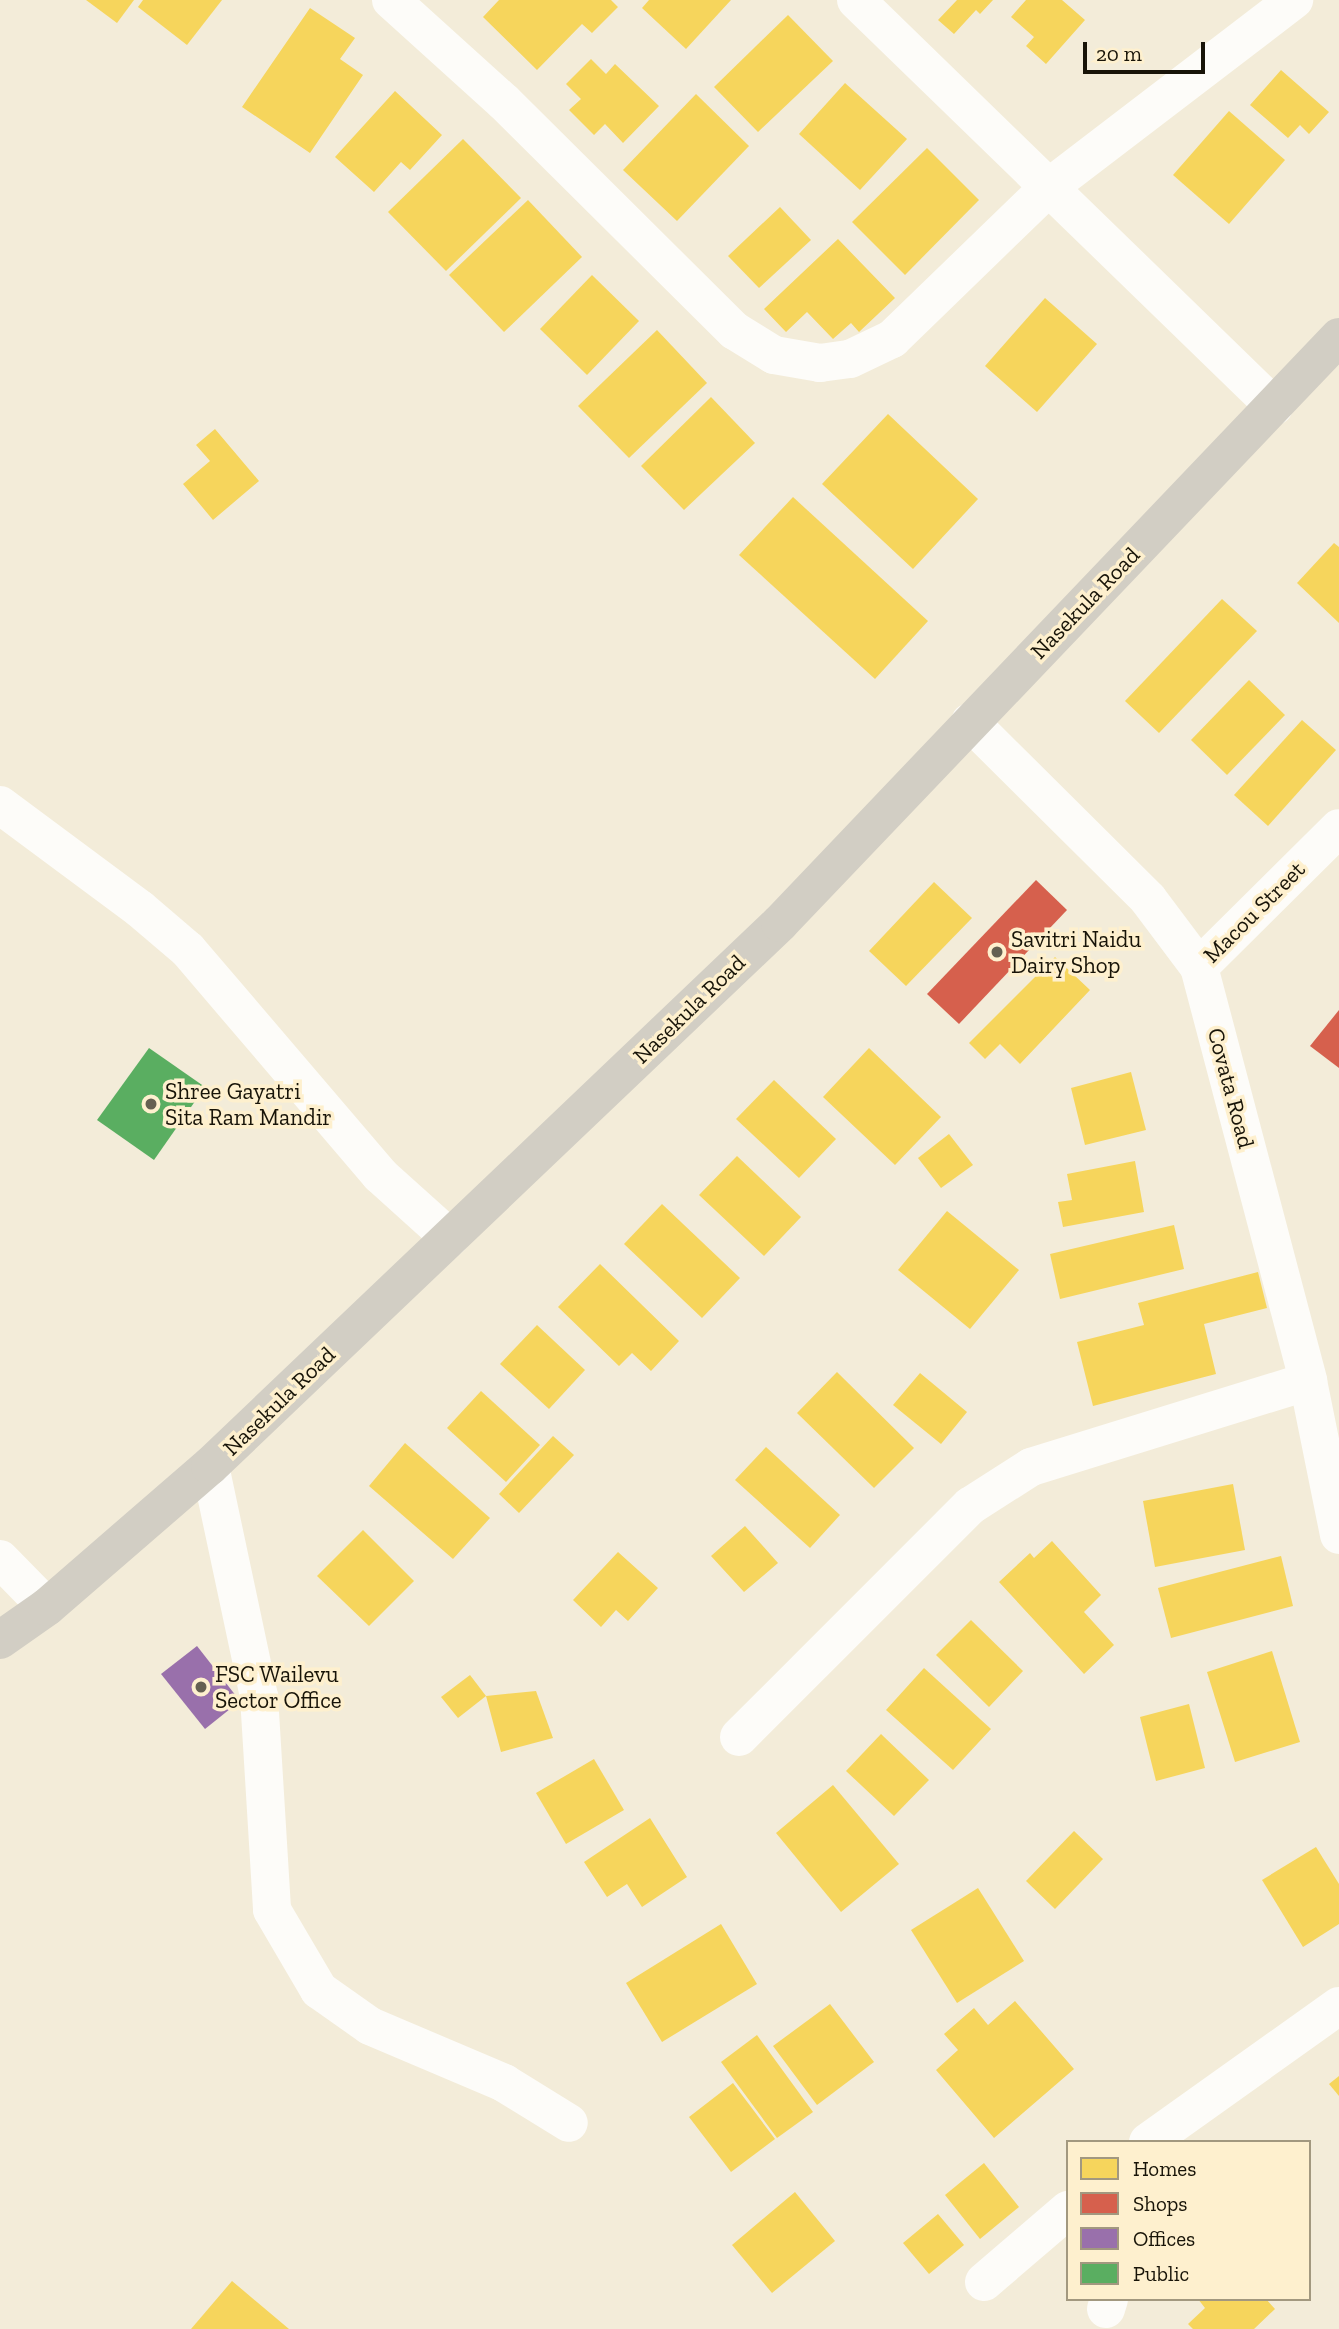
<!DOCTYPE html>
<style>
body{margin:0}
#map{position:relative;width:1339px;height:2329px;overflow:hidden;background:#f3ecd9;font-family:"Zilla Slab",serif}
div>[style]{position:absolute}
.homes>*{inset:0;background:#f6d55c}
.shops>*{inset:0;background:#d6604d}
.offices>*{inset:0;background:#9970ab}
.public>*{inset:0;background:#5aae61}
.minor>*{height:38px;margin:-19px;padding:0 19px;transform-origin:19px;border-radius:19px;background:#fdfcf9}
.major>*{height:38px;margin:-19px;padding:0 19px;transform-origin:19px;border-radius:19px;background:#d2cec4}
.dots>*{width:19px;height:19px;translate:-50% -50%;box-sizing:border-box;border:4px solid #fef0ce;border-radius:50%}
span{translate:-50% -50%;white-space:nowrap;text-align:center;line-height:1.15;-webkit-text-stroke:7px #fef0ce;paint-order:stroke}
.street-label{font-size:23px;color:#181408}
.poi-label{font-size:23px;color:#181408}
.left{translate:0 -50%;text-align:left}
.legend{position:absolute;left:1066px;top:2140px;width:245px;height:161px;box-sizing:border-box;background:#fef0ce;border:2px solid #a2987f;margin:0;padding:9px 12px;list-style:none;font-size:21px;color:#181408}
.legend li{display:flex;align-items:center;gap:14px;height:35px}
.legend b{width:35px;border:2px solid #a2987f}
.scale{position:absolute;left:1083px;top:42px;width:122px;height:32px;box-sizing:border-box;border:4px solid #181408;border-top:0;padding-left:9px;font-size:21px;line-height:24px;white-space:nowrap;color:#181408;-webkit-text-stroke:5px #fef0ce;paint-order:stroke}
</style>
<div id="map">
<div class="homes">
<i style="clip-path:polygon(86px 0,134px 0,117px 23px)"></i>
<i style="clip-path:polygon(143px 0,222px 0,187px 45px,138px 7px)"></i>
<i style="clip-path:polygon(499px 0,611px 0,618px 7px,592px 33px,582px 24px,537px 70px,483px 17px)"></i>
<i style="clip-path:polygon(649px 0,731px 0,686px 49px,642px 8px)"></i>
<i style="clip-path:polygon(957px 0,993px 0,980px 14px,976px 10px,954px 34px,938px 20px)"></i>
<i style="clip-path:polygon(1026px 0,1062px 0,1085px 20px,1046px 64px,1026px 46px,1034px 37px,1011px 17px)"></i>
<i style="clip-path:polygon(310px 8px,355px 38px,340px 59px,363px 75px,310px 153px,242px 107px)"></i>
<i style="clip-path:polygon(788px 15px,833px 61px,758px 132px,714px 87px)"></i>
<i style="clip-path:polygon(591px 59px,606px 74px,615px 64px,659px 106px,623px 143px,605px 124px,594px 135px,569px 110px,581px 99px,566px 84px)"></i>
<i style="clip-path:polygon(1281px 70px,1329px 112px,1309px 134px,1300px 125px,1288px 138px,1250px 105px)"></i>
<i style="clip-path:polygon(845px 83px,907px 139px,860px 190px,799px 134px)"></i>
<i style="clip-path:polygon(395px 91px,442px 135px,410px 170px,401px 162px,374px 192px,335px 157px)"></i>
<i style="clip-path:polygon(696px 94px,749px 146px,677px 221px,623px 170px)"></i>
<i style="clip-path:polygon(1229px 111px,1285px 160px,1229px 224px,1173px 175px)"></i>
<i style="clip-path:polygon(463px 139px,521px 198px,446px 271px,388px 212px)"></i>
<i style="clip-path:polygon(927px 148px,979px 200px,905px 275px,852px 222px)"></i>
<i style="clip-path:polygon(528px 200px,582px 257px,504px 332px,449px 275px)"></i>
<i style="clip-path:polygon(780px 207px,811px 240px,759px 288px,728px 256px)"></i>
<i style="clip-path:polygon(838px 239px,895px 298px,859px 332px,851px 323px,833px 339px,807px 312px,786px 332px,764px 309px)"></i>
<i style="clip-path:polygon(592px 275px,639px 321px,587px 375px,540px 329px)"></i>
<i style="clip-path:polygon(1045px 298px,1097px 344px,1037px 412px,985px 366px)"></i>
<i style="clip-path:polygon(657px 330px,707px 383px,629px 458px,578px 406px)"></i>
<i style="clip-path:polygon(711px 397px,755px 443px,684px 510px,641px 466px)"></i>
<i style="clip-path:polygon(888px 414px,978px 499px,913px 569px,822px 484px)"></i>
<i style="clip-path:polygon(215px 429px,259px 481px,213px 520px,183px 484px,210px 461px,196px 445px)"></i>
<i style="clip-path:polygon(793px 497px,928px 621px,875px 679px,739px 555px)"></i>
<i style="clip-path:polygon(1334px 543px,1339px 547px,1339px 623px,1297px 583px)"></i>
<i style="clip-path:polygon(1222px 599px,1257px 631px,1159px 733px,1125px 701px)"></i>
<i style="clip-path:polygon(1249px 680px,1285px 715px,1227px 775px,1191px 740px)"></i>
<i style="clip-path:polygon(1302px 720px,1336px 750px,1268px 826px,1234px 795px)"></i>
<i style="clip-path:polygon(934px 882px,972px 918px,906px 986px,869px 951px)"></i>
<i style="clip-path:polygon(1055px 957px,1090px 990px,1020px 1064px,1000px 1044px,985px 1059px,969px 1043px)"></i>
<i style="clip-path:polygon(869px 1048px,941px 1117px,895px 1165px,823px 1097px)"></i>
<i style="clip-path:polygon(1131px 1072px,1146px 1130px,1085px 1145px,1071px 1088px)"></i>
<i style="clip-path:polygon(774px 1080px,836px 1139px,799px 1178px,736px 1119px)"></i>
<i style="clip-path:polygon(949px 1134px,973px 1165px,941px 1188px,918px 1158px)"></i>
<i style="clip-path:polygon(737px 1156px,801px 1217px,764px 1256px,699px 1195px)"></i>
<i style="clip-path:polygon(1135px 1161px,1144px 1212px,1063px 1227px,1058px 1202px,1072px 1200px,1067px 1174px)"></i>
<i style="clip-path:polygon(662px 1204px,740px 1278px,702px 1318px,624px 1244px)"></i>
<i style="clip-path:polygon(947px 1211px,1019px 1270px,970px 1329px,898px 1270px)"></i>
<i style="clip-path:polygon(1174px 1225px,1184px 1269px,1060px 1299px,1050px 1254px)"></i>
<i style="clip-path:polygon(600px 1264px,679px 1341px,651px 1371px,632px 1353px,619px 1366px,558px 1307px)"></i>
<i style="clip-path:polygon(1258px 1272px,1267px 1308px,1204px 1324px,1216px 1374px,1093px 1406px,1077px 1342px,1144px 1325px,1138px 1303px)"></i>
<i style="clip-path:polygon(537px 1325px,585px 1370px,549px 1409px,500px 1364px)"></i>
<i style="clip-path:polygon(837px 1372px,914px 1448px,874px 1488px,797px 1413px)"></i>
<i style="clip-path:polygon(920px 1373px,967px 1412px,941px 1444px,893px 1405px)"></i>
<i style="clip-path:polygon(481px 1391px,540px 1445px,506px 1482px,447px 1428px)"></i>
<i style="clip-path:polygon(553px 1436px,574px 1455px,519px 1513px,499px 1494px)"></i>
<i style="clip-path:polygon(405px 1443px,490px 1518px,453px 1559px,369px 1486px)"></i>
<i style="clip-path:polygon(766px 1447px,840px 1515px,810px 1548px,735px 1480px)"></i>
<i style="clip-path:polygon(1233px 1484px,1245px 1550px,1155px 1567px,1143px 1501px)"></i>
<i style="clip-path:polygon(745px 1526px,778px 1563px,744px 1592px,711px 1556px)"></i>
<i style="clip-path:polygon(363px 1530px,414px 1581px,369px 1626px,317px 1576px)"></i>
<i style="clip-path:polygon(1052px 1541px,1101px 1595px,1084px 1612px,1114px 1645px,1084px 1674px,999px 1582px,1030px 1553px,1034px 1558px)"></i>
<i style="clip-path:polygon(618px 1552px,658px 1588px,628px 1621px,616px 1610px,601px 1627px,573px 1600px)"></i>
<i style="clip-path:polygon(1281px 1556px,1293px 1606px,1171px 1638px,1158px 1588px)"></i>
<i style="clip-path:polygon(971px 1620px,1023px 1671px,989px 1707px,936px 1655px)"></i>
<i style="clip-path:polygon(1272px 1651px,1300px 1742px,1235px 1762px,1207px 1672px)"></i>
<i style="clip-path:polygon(924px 1668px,991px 1729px,953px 1770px,886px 1710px)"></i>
<i style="clip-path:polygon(470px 1675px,486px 1696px,458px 1718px,441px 1697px)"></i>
<i style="clip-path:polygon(536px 1691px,553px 1738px,501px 1752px,486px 1696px)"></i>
<i style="clip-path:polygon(1189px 1704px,1205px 1768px,1156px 1781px,1140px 1717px)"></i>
<i style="clip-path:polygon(881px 1734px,929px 1780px,894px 1816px,846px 1771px)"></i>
<i style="clip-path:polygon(594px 1759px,624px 1810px,566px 1844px,536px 1793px)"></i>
<i style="clip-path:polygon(833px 1785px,899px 1864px,841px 1912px,776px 1833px)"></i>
<i style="clip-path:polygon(650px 1818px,687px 1877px,642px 1907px,627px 1884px,607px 1897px,584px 1862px)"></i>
<i style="clip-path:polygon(1074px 1831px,1103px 1859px,1055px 1909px,1026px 1881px)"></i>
<i style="clip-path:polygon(1316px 1847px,1339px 1884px,1339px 1924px,1303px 1947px,1262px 1880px)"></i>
<i style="clip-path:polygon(978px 1888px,1024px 1961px,957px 2003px,911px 1930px)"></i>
<i style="clip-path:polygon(721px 1924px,757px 1984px,662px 2042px,626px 1983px)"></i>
<i style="clip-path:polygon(1015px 2001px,1074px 2069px,994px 2138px,936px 2070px,958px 2050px,944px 2034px,974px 2008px,988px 2025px)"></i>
<i style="clip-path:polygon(830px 2004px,874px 2062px,817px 2105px,773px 2046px)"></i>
<i style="clip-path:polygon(757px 2035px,813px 2112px,777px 2138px,721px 2062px)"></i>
<i style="clip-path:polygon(1339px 2076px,1339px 2096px,1329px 2084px)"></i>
<i style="clip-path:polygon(733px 2083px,775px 2139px,731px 2172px,689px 2117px)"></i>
<i style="clip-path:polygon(984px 2163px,1019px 2207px,980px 2239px,945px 2195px)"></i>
<i style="clip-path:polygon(795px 2192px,835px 2241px,772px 2293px,732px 2245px)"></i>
<i style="clip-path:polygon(938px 2214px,964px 2245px,929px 2274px,903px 2243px)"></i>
<i style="clip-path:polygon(232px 2281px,289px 2329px,191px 2329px)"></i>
<i style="clip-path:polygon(1198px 2299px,1266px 2299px,1275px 2309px,1254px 2329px,1193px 2329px,1188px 2324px,1205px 2308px)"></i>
</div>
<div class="shops">
<i style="clip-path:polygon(1036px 880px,1067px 910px,959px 1024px,927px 994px)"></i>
<i style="clip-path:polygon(1339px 1010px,1339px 1068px,1310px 1046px)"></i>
</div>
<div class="offices">
<i style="clip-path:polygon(197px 1646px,240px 1701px,205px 1729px,161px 1674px)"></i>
</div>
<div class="public">
<i style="clip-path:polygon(149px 1048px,205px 1087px,154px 1160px,97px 1120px)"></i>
</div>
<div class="minor">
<i style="left:391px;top:0;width:152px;rotate:42.1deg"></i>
<i style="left:504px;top:102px;width:325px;rotate:44.8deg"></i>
<i style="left:735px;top:331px;width:46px;rotate:31.6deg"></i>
<i style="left:774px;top:355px;width:47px;rotate:9.9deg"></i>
<i style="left:820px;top:363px;width:30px;rotate:-8deg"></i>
<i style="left:850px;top:359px;width:47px;rotate:-25.5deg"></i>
<i style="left:892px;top:339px;width:217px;rotate:-44.1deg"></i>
<i style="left:1048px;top:188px;width:310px;rotate:-37.4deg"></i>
<i style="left:856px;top:0;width:583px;rotate:44.17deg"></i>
<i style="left:970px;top:722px;width:251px;rotate:44.8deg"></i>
<i style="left:1148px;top:899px;width:85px;rotate:53.1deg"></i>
<i style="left:1199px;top:967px;width:428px;rotate:75.2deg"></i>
<i style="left:1308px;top:1381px;width:157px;rotate:78.6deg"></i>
<i style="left:0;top:805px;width:174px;rotate:36.6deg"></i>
<i style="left:140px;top:909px;width:63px;rotate:40.5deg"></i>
<i style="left:188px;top:950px;width:296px;rotate:49.5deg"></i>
<i style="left:380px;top:1175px;width:94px;rotate:42deg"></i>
<i style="left:1199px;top:967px;width:197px;rotate:-44.8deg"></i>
<i style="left:210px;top:1466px;width:235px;rotate:78deg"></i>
<i style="left:259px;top:1696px;width:214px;rotate:86.5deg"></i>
<i style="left:272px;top:1910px;width:93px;rotate:59.6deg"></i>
<i style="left:319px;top:1990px;width:62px;rotate:35.2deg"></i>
<i style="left:370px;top:2026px;width:146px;rotate:23deg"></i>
<i style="left:504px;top:2083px;width:76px;rotate:31.6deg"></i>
<i style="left:0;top:1559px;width:67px;rotate:45.6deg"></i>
<i style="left:739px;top:1737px;width:327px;rotate:-45deg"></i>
<i style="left:970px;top:1506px;width:72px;rotate:-32.6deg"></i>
<i style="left:1031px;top:1467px;width:290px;rotate:-17.2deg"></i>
<i style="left:1148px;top:2142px;width:234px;rotate:-35.5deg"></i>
<i style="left:984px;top:2282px;width:111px;rotate:-40.6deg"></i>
<i style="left:1106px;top:2309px;width:10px;rotate:-73deg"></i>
</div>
<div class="major">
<i style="left:0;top:1640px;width:57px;rotate:-35.1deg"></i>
<i style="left:47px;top:1607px;width:216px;rotate:-40.9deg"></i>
<i style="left:210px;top:1466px;width:787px;rotate:-43.61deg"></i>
<i style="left:780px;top:923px;width:810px;rotate:-46.35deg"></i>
</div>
<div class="dots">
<i style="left:997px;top:952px;background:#656051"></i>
<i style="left:151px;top:1104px;background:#656051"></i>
<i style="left:201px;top:1687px;background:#656051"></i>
</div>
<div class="street-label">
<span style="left:1085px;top:603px;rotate:-46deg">Nasekula Road</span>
<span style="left:1254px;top:912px;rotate:-45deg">Macou Street</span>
<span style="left:689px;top:1009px;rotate:-44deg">Nasekula Road</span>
<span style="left:1231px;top:1088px;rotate:75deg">Covata Road</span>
<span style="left:279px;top:1401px;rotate:-44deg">Nasekula Road</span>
</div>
<div class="poi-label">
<span class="left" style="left:1011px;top:952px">Savitri Naidu<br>Dairy Shop</span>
<span class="left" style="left:165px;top:1104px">Shree Gayatri<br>Sita Ram Mandir</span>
<span class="left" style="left:215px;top:1687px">FSC Wailevu<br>Sector Office</span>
</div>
<ul class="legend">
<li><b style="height:19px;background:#f6d55c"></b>Homes</li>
<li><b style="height:19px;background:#d6604d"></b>Shops</li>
<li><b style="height:19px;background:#9970ab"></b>Offices</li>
<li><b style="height:19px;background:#5aae61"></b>Public</li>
</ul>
<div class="scale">20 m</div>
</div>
